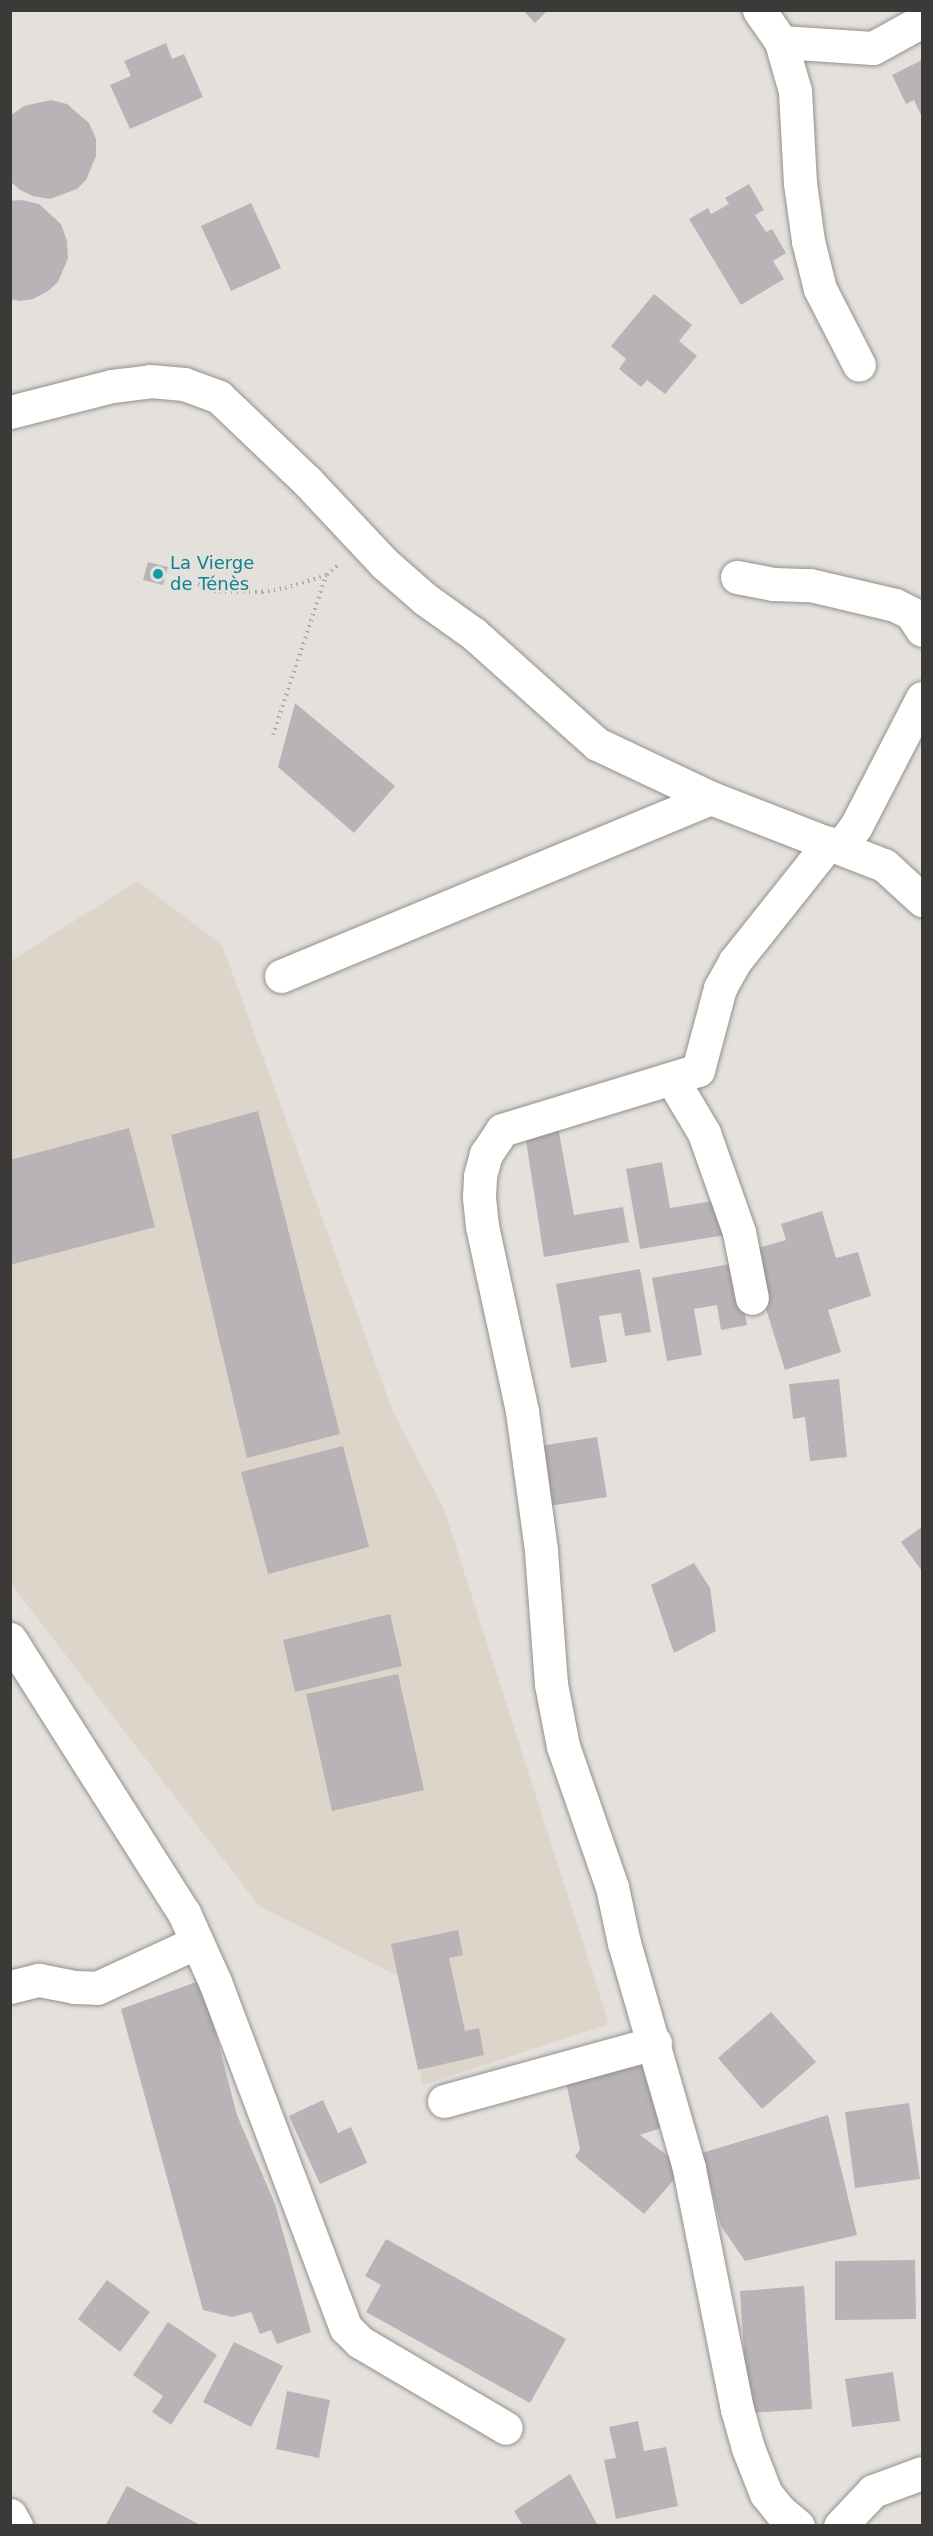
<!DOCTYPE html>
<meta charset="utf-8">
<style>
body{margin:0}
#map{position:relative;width:933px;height:2536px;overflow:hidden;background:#e4e1dc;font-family:"DejaVu Sans",sans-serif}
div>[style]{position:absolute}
.built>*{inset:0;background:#ddd4ca}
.building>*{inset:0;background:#b8b3b6}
.path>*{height:4px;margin-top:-2px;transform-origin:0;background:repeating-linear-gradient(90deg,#adaba7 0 1.5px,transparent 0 6px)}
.roads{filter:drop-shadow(0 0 2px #94908c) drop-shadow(0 0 2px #94908c)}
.minor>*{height:33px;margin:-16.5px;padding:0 16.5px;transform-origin:16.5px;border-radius:16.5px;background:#fff}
.dots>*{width:16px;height:16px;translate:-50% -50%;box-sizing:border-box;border:3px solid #e4e1dc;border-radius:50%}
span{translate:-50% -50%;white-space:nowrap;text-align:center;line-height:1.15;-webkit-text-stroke:4.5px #e4e1dc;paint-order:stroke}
.culture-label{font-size:18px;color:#0d838f}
.left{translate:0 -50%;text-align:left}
.frame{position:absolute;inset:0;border:12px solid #3b3a38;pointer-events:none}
</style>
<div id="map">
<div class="built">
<i style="clip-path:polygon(137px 881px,222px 945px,394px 1414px,444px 1509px,609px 2024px,423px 2085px,400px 1977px,259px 1906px,11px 1584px,11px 961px)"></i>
</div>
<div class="building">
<i style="clip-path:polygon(523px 10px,548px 10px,535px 23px)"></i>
<i style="clip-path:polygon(166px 43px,172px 59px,184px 54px,203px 97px,130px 129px,110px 85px,131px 76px,124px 61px)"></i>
<i style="clip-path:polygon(922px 60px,922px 117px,914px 100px,906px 104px,892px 75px)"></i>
<i style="clip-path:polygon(51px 100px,67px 104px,89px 123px,96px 139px,96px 156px,86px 180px,77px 189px,50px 199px,33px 196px,20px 190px,10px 181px,10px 116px,24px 106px)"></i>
<i style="clip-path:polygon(749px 184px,764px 210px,755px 215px,766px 232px,772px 229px,786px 253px,773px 261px,784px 279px,741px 305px,689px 219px,708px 208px,711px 214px,729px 204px,725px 198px)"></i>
<i style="clip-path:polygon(22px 200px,39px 204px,61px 224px,67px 241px,68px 258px,58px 282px,48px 291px,33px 299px,20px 301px,10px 299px,10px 201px)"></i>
<i style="clip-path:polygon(251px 203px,281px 268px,231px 291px,201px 226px)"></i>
<i style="clip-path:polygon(654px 294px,692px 325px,679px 341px,697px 356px,665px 394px,647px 380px,641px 387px,619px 369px,626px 359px,611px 346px)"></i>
<i style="clip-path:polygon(148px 562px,168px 567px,163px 585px,143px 580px)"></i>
<i style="clip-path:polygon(295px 703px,395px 786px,354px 833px,278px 767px)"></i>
<i style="clip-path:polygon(258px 1111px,340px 1434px,247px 1458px,171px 1135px)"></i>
<i style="clip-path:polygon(558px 1127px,574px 1215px,623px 1207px,629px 1242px,544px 1257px,525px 1134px)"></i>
<i style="clip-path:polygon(129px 1128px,155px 1227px,10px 1265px,10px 1160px)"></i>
<i style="clip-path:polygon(662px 1162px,670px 1208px,719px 1200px,725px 1235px,640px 1249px,626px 1169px)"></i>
<i style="clip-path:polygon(822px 1211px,836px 1258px,858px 1252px,871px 1296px,828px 1310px,841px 1352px,785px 1370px,748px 1251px,786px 1240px,781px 1224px)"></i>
<i style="clip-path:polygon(736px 1263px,747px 1325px,721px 1330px,717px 1305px,694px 1309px,702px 1355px,667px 1361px,652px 1278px)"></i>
<i style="clip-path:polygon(640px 1269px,651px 1332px,625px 1336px,621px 1313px,599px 1316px,607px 1362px,571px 1368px,556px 1284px)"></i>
<i style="clip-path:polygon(839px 1379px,847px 1457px,810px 1461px,805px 1417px,793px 1419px,789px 1384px)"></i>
<i style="clip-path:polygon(597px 1437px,607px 1497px,549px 1506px,540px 1446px)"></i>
<i style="clip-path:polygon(343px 1446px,369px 1547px,268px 1574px,241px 1472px)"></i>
<i style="clip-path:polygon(922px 1527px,922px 1571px,901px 1542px)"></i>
<i style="clip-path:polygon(694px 1563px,710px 1588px,716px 1631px,674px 1653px,651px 1585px)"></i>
<i style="clip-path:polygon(390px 1614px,402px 1666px,295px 1692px,283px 1640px)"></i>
<i style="clip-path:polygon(398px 1674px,424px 1790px,332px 1811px,306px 1694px)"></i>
<i style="clip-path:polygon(458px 1930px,463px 1955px,449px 1958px,465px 2031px,479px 2028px,484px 2055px,418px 2070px,391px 1944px)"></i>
<i style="clip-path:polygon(202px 1980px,237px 2115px,275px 2204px,311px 2332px,277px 2344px,271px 2330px,260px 2334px,251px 2312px,232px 2317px,203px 2310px,121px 2009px)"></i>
<i style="clip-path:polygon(771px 2012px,816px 2062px,762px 2109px,718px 2058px)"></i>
<i style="clip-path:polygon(652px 2063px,673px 2124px,640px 2135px,684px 2168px,644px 2214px,575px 2157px,580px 2149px,566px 2082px)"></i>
<i style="clip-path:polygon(323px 2100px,338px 2133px,351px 2127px,367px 2163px,320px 2184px,289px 2116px)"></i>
<i style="clip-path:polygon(909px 2103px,920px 2179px,855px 2188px,845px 2112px)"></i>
<i style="clip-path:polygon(828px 2115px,857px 2235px,745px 2261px,721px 2226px,702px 2153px)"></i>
<i style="clip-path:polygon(386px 2239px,566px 2339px,530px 2403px,366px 2312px,381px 2285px,365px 2276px)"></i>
<i style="clip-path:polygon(915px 2260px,916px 2319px,835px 2320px,835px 2261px)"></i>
<i style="clip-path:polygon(107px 2280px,150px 2312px,120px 2352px,78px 2319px)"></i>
<i style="clip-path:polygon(804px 2286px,812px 2409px,748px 2413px,740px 2291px)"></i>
<i style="clip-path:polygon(168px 2322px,217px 2355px,171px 2425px,152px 2412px,163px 2396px,133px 2375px)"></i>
<i style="clip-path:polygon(234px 2342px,283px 2366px,251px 2427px,203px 2402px)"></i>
<i style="clip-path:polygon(893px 2372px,900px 2421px,852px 2427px,845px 2379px)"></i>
<i style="clip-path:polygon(287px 2391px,330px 2400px,319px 2458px,276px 2449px)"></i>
<i style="clip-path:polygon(638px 2421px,644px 2451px,666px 2447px,678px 2506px,616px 2519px,604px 2460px,616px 2458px,609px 2427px)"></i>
<i style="clip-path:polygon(570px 2474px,598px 2526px,523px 2526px,514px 2511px)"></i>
<i style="clip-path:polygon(127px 2486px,202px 2526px,105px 2526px)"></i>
</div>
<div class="path">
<i style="left:198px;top:584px;width:22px;rotate:21deg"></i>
<i style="left:219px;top:592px;width:43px"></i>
<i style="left:262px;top:592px;width:23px;rotate:-10deg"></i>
<i style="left:285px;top:588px;width:44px;rotate:-17.2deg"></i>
<i style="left:327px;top:575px;width:16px;rotate:-43deg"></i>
<i style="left:273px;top:735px;width:168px;rotate:-71.6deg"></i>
</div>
<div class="roads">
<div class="minor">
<i style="left:759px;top:10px;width:39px;rotate:55deg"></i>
<i style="left:781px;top:42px;width:51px;rotate:74.1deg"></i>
<i style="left:795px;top:91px;width:92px;rotate:86.9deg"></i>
<i style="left:800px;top:183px;width:59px;rotate:82.1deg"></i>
<i style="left:808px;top:241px;width:49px;rotate:76deg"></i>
<i style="left:820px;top:289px;width:85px;rotate:62.8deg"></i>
<i style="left:781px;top:42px;width:92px;rotate:3.7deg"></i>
<i style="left:873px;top:48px;width:56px;rotate:-28.9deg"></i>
<i style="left:10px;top:412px;width:105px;rotate:-14.3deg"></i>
<i style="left:112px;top:386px;width:38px;rotate:-7deg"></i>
<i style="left:150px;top:381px;width:34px;rotate:5deg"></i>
<i style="left:184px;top:384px;width:37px;rotate:20deg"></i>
<i style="left:219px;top:397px;width:122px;rotate:43.7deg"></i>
<i style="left:307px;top:481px;width:114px;rotate:46.8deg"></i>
<i style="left:385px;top:564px;width:53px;rotate:41.2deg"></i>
<i style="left:425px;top:599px;width:60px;rotate:35.5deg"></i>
<i style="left:474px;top:634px;width:165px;rotate:41.8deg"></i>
<i style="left:597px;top:744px;width:126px;rotate:25.3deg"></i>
<i style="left:711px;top:798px;width:186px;rotate:21.2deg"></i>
<i style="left:884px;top:865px;width:52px;rotate:42.6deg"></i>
<i style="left:737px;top:577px;width:37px;rotate:11deg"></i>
<i style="left:773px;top:584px;width:37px;rotate:2deg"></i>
<i style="left:810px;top:585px;width:87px;rotate:13.2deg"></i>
<i style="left:895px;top:605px;width:18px;rotate:27deg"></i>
<i style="left:911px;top:613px;width:20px;rotate:57deg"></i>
<i style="left:841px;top:846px;width:25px;rotate:-53deg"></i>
<i style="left:856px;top:826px;width:144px;rotate:-62.7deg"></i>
<i style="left:281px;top:976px;width:465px;rotate:-22.5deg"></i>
<i style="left:672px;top:1079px;width:63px;rotate:59.3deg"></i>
<i style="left:704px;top:1133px;width:105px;rotate:70.5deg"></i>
<i style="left:739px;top:1232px;width:67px;rotate:78.9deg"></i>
<i style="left:10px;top:1639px;width:325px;rotate:57.6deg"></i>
<i style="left:184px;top:1913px;width:76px;rotate:65.8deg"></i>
<i style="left:215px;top:1982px;width:370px;rotate:69.3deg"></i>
<i style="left:346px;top:2328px;width:20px;rotate:45deg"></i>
<i style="left:360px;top:2342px;width:169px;rotate:30.5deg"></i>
<i style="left:10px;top:1987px;width:30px;rotate:-14deg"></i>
<i style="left:39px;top:1980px;width:36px;rotate:11deg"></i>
<i style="left:74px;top:1987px;width:23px;rotate:2deg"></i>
<i style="left:97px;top:1988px;width:110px;rotate:-24.7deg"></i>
<i style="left:444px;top:2101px;width:219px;rotate:-15.4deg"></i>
<i style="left:10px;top:2515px;width:13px;rotate:61deg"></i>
<i style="left:798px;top:2526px;width:23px;rotate:-140deg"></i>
<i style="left:780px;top:2511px;width:22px;rotate:-129deg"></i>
<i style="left:766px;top:2494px;width:49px;rotate:-111.4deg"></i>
<i style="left:748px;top:2448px;width:41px;rotate:-105.8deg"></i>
<i style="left:737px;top:2409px;width:246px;rotate:-101.3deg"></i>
<i style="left:689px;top:2168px;width:234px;rotate:-106.1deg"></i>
<i style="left:624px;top:1943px;width:57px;rotate:-102.1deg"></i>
<i style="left:612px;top:1887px;width:149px;rotate:-109.2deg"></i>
<i style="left:563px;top:1746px;width:63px;rotate:-101deg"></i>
<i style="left:551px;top:1684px;width:134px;rotate:-94.3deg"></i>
<i style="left:541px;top:1550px;width:140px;rotate:-97.8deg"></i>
<i style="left:522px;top:1411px;width:189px;rotate:-102.2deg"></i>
<i style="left:482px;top:1226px;width:29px;rotate:-96deg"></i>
<i style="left:479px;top:1197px;width:21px;rotate:-87deg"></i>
<i style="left:480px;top:1176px;width:23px;rotate:-75deg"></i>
<i style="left:486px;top:1154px;width:29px;rotate:-56deg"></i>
<i style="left:502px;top:1130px;width:205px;rotate:-17deg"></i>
<i style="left:698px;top:1070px;width:85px;rotate:-75deg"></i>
<i style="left:720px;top:988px;width:31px;rotate:-61deg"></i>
<i style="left:735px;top:961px;width:151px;rotate:-51.5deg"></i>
<i style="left:840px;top:2526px;width:48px;rotate:-46.7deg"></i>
<i style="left:873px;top:2491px;width:52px;rotate:-20.2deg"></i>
</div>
</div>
<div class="dots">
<i style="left:158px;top:574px;background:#0f9aa8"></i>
</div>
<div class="culture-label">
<span class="left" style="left:170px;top:574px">La Vierge<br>de Ténès</span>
</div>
<div class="frame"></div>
</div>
